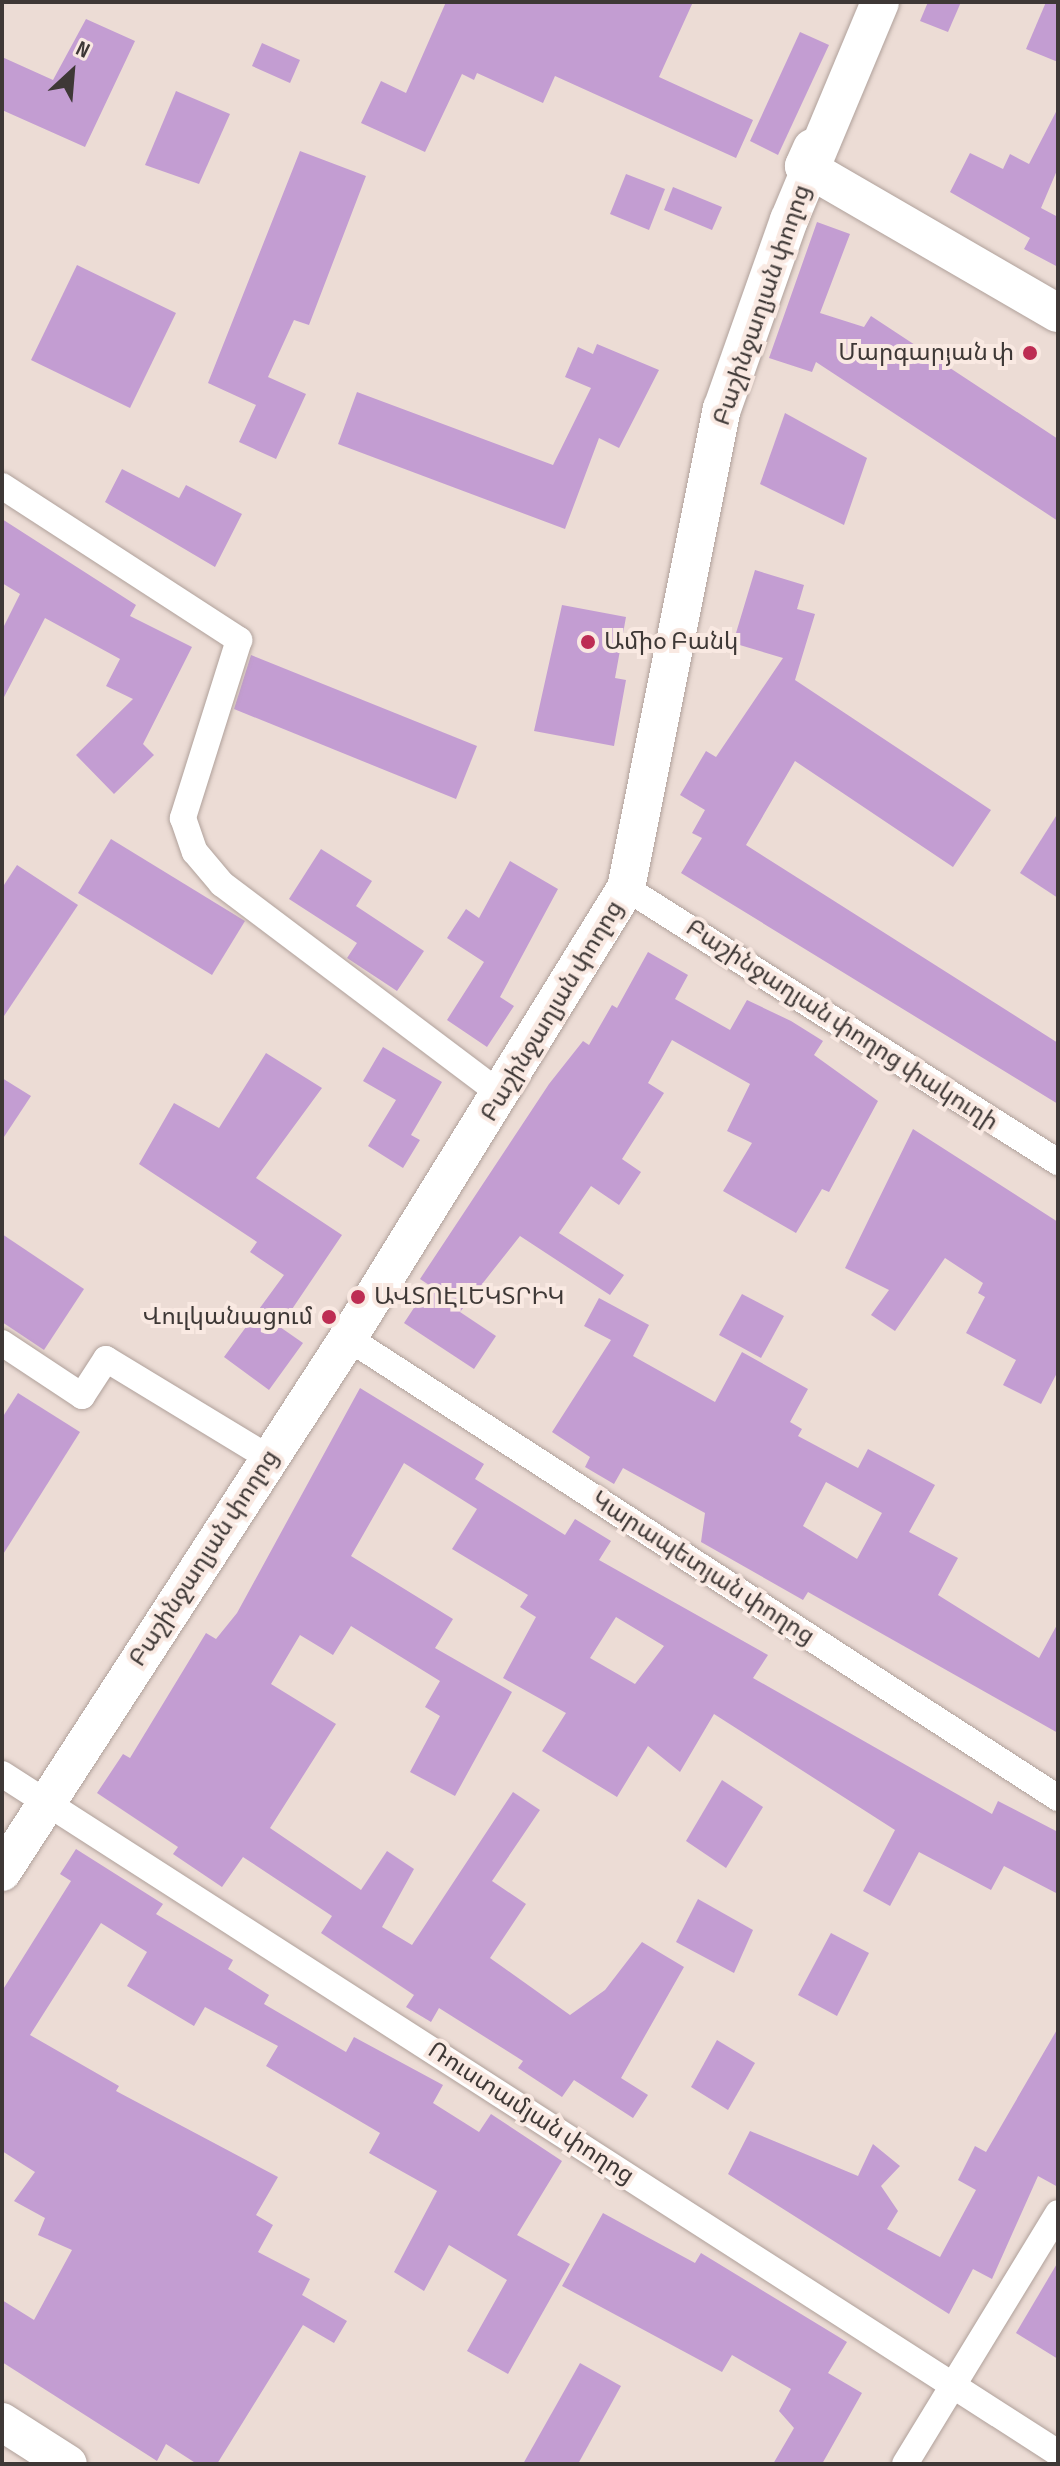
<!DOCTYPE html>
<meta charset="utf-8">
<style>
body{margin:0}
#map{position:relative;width:1060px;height:2466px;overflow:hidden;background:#ecdcd5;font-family:"Sofia Sans Condensed","Noto Sans Armenian",sans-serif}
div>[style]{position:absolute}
.building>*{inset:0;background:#c39dd2}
.roads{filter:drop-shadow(0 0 2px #b0a19b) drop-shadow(0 0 2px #b0a19b)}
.minor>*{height:26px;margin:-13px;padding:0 13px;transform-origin:13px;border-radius:13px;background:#fff}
.secondary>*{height:38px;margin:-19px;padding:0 19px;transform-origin:19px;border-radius:19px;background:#fff}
.dots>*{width:22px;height:22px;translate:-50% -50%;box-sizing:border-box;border:4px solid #f9e9e2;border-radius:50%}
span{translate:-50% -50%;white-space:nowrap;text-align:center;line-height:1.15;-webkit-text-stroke:8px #f9e9e2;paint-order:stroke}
.street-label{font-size:24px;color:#3e3836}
.poi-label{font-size:24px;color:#3e3836}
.right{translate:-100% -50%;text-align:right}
.left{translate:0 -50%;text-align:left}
.frame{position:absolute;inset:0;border:4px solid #3e3836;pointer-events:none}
.north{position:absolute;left:32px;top:32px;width:80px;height:80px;-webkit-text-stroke:6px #f9e9e2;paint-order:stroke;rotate:26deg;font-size:22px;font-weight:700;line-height:32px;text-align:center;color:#3e3836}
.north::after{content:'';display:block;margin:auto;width:28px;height:36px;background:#3e3836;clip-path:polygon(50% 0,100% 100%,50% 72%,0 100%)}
</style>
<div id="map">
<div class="building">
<i style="clip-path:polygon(446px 2px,693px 2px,659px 77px,753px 120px,736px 158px,555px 76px,543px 103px,477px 73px,474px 80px,462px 74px,425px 152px,361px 123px,381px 81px,406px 93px)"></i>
<i style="clip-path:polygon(928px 2px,961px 2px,948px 32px,920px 21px)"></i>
<i style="clip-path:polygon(1046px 2px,1058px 2px,1058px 62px,1026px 49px)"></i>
<i style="clip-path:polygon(86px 19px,135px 41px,85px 147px,2px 110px,2px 57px,53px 80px)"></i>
<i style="clip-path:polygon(800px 32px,829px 45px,778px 155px,750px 141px)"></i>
<i style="clip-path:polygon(262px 43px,300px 60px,290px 83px,252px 66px)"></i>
<i style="clip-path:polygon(176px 91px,230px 114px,199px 184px,145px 165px)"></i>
<i style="clip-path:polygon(1058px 108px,1058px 168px,1041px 208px,1058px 217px,1058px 267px,1024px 249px,1030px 238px,950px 192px,970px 153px,1003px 169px,1010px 154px,1029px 164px)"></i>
<i style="clip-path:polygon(300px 151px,366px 176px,309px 325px,294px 320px,268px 377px,306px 394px,276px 459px,239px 442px,256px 405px,208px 383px)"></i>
<i style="clip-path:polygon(626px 174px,665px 189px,649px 230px,610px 214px)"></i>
<i style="clip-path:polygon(673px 187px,722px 207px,712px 230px,664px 210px)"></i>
<i style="clip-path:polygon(817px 222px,850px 234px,820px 313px,864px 327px,871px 316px,1058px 439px,1058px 521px,816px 362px,812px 372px,769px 358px)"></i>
<i style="clip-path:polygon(77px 265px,176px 313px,130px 408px,31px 360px)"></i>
<i style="clip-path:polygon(597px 344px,659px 370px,619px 448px,599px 438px,565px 529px,338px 444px,357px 392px,553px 465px,591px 388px,565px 377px,578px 347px,593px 354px)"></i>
<i style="clip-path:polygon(785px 413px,867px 458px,844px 525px,760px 484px)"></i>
<i style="clip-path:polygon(122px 469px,179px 498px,186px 485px,242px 514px,215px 567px,105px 502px)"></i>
<i style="clip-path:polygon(2px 519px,136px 605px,130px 616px,192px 647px,143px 744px,154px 755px,114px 794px,76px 755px,133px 699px,106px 686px,120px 659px,45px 618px,2px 701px,2px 630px,20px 594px,2px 583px)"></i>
<i style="clip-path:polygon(755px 570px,804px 585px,797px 609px,815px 614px,795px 680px,991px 810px,953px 867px,795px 761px,746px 845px,1058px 1043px,1058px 1104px,681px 873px,702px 838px,692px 833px,705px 810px,680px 795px,706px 751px,716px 757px,783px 658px,733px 643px)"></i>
<i style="clip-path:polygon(562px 605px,626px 617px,615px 678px,626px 680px,614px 746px,534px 731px)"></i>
<i style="clip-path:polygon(251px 655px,477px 746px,456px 799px,234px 709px)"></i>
<i style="clip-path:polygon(1058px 813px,1058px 898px,1020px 873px)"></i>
<i style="clip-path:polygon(111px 839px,245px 921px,212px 975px,78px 893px)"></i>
<i style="clip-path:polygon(321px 849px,372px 881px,356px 906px,424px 951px,397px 991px,347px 958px,357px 943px,289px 899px)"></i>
<i style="clip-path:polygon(510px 861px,558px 889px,500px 997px,514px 1006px,487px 1047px,447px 1020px,484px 962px,447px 938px,466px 909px,479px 918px)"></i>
<i style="clip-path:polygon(17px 865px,78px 905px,2px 1019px,2px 888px)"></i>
<i style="clip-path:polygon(648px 952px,688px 975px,675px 999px,730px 1030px,747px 1000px,791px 1021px,823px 1041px,814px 1055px,878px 1101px,829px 1192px,822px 1189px,796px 1233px,723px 1191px,752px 1143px,727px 1131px,750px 1084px,672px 1040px,648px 1083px,664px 1093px,622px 1159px,641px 1172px,619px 1205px,591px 1186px,559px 1233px,624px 1275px,610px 1295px,520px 1236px,460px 1312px,496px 1336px,474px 1369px,404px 1323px,429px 1285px,420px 1279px,549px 1084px,583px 1041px,589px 1045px,612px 1005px,617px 1008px)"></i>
<i style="clip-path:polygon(383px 1047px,442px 1082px,411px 1135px,420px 1140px,403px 1168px,368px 1146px,396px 1100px,363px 1081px)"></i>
<i style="clip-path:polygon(266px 1053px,322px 1088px,256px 1178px,342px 1235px,280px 1327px,303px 1343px,269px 1390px,224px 1357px,284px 1275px,250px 1252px,257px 1242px,139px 1164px,174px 1103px,219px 1128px)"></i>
<i style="clip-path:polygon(2px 1078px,31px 1096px,2px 1140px)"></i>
<i style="clip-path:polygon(913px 1129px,1058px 1222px,1058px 1371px,1041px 1404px,1003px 1385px,1016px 1360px,966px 1333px,985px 1297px,978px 1293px,983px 1283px,945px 1258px,895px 1331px,871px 1315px,889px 1290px,845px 1268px)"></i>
<i style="clip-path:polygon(2px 1234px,84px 1289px,44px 1350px,2px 1322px)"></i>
<i style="clip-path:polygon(742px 1294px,784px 1316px,761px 1358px,719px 1335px)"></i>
<i style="clip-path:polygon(evenodd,599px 1298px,649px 1325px,633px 1356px,715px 1402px,742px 1352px,808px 1389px,790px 1422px,802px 1429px,798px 1436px,858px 1468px,868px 1449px,935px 1485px,909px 1532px,958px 1558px,938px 1595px,1039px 1658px,1058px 1623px,1058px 1733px,808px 1592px,803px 1600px,701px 1542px,705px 1513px,623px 1468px,614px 1484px,585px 1467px,590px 1457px,552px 1432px,611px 1340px,584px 1326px,599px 1298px,826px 1482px,882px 1513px,857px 1559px,803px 1526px,826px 1482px)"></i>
<i style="clip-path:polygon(evenodd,360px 1388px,484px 1464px,475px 1479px,565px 1535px,575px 1519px,611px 1541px,599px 1560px,768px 1655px,753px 1678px,992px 1814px,998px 1801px,1058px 1832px,1058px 1894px,1004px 1866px,991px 1890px,919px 1852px,890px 1906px,863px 1891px,895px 1830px,714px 1714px,680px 1772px,648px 1746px,617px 1797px,542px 1751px,566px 1713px,503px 1678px,536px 1617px,520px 1607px,528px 1595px,452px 1549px,477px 1509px,404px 1463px,351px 1556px,453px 1619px,435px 1648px,512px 1692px,455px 1796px,410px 1772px,440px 1716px,425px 1707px,440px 1681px,351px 1626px,333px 1655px,300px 1635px,271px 1684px,336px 1724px,270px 1828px,361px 1890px,387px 1851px,414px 1869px,382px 1927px,412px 1945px,513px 1792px,540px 1810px,492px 1881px,526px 1904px,490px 1958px,570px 2015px,605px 1990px,642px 1942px,684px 1967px,621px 2078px,648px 2095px,633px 2118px,574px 2080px,562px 2097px,518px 2068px,523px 2061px,439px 2008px,431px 2022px,406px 2007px,414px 1995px,321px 1933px,332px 1916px,243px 1857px,222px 1887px,173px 1854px,178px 1847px,97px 1793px,123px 1754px,130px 1758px,206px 1633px,216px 1639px,237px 1613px,360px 1388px,616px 1617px,664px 1646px,635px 1684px,590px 1658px,616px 1617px)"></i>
<i style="clip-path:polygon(18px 1393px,80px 1432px,2px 1556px,2px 1418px)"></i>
<i style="clip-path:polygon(722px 1780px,763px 1807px,726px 1868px,686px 1841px)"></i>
<i style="clip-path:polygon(76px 1849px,163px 1904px,156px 1914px,233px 1960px,228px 1969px,269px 1995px,264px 2004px,346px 2052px,354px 2037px,443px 2085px,433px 2103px,479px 2132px,491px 2114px,562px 2161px,517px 2235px,570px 2264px,508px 2374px,467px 2351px,507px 2280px,449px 2245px,424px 2291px,394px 2272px,437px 2191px,369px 2153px,380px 2133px,266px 2066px,278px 2046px,205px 2007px,194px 2026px,127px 1986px,147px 1952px,101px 1923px,30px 2035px,119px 2086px,116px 2091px,278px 2177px,256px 2215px,273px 2225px,258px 2252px,310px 2279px,302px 2295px,347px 2321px,334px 2343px,303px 2325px,217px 2464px,197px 2464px,166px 2444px,157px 2461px,2px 2362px,2px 2300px,34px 2320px,72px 2250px,38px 2235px,45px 2218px,14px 2201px,35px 2172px,2px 2151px,2px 1991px,71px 1881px,60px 1874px)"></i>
<i style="clip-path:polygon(698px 1899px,753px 1930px,734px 1973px,676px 1942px)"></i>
<i style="clip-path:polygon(831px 1933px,869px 1953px,837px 2016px,798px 1995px)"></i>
<i style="clip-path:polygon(1058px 2028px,1058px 2187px,1038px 2176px,992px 2279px,973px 2269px,949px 2314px,728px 2174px,750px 2131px,858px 2176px,873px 2144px,900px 2166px,881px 2186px,898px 2211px,887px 2229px,940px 2257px,976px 2190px,958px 2180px,975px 2146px,986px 2152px)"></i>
<i style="clip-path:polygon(717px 2040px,755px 2063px,728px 2110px,691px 2087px)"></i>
<i style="clip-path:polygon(603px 2213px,695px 2263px,701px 2253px,847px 2342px,828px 2373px,862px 2393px,822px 2464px,773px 2464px,794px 2428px,779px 2411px,791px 2389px,732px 2355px,722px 2372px,562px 2286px)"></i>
<i style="clip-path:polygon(1058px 2262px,1058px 2359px,1016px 2333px)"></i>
<i style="clip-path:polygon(580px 2363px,621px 2386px,578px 2464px,523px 2464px)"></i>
</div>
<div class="roads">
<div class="minor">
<i style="left:2px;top:486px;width:283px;rotate:33deg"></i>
<i style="left:239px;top:640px;width:187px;rotate:107.5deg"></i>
<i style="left:183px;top:818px;width:36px;rotate:71deg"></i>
<i style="left:195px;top:852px;width:42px;rotate:49.8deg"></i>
<i style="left:222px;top:884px;width:351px;rotate:37deg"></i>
<i style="left:626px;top:888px;width:512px;rotate:32.39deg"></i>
<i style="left:348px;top:1338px;width:846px;rotate:32.94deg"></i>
<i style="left:2px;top:1343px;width:96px;rotate:33.5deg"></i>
<i style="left:82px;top:1396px;width:44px;rotate:-57deg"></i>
<i style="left:106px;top:1359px;width:191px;rotate:31.3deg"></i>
<i style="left:2px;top:1774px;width:1255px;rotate:32.74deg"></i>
<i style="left:905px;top:2464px;width:294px;rotate:-58.6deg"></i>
</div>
<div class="secondary">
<i style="left:812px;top:148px;width:20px;rotate:114deg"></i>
<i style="left:804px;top:166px;width:293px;rotate:30.1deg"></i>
<i style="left:2px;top:1872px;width:636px;rotate:-57.06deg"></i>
<i style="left:348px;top:1338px;width:529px;rotate:-58.29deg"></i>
<i style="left:626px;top:888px;width:489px;rotate:-78.7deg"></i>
<i style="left:722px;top:409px;width:201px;rotate:-70.5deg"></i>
<i style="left:789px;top:220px;width:236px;rotate:-67.3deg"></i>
<i style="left:2px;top:2422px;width:78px;rotate:32.5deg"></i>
</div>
</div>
<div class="dots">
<i style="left:1030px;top:353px;background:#bd2d53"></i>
<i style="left:588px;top:642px;background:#bd2d53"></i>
<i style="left:358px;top:1297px;background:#bd2d53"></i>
<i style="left:329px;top:1317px;background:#bd2d53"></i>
</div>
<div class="street-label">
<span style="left:762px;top:305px;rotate:-71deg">Բաշինջաղյան փողոց</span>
<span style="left:552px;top:1011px;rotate:-59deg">Բաշինջաղյան փողոց</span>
<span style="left:842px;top:1025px;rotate:33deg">Բաշինջաղյան փողոց փակուղի</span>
<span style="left:204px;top:1558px;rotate:-57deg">Բաշինջաղյան փողոց</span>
<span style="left:703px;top:1568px;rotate:33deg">Կարապետյան փողոց</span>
<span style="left:531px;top:2113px;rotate:33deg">Ռուստամյան փողոց</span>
</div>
<div class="poi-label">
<span class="right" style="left:1014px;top:353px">Մարգարյան փ</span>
<span class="left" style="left:604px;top:642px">Ամիօ Բանկ</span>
<span class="left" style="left:374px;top:1297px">ԱՎՏՈԷԼԵԿՏՐԻԿ</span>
<span class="right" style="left:313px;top:1317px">Վուլկանացում</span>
</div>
<div class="frame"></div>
<div class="north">N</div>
</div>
